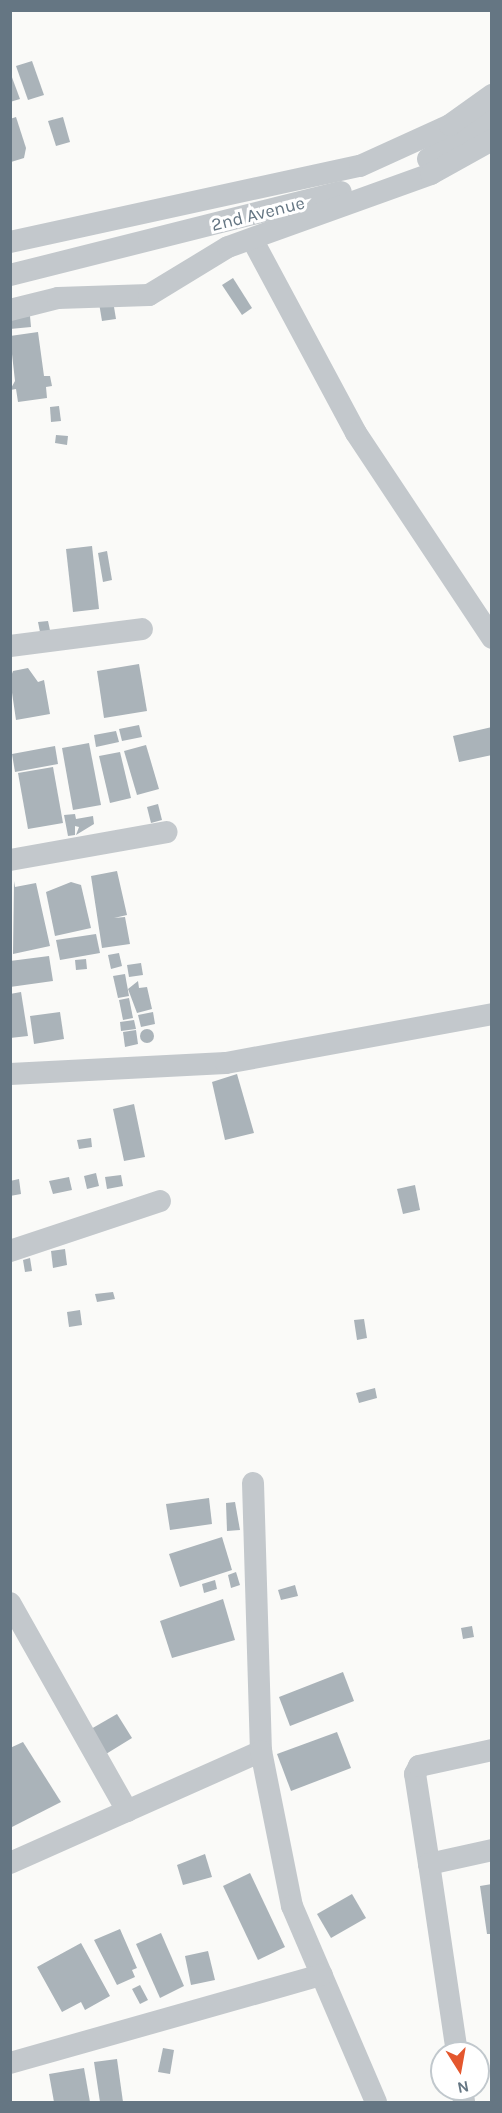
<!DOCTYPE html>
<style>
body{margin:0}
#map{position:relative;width:502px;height:2113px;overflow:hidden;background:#fafaf8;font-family:Karla,sans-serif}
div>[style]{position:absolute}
.building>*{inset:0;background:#aab3b9}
.round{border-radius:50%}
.minor>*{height:22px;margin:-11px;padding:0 11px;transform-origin:11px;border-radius:11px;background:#c3c8cc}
span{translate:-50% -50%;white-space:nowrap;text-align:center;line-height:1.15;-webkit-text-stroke:6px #fff;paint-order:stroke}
.street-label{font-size:18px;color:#657683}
.frame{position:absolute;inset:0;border:12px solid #657683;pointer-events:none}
.north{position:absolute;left:430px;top:2041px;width:60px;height:60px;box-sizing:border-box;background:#fff;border:2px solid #c1c8cd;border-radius:50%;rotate:169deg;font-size:16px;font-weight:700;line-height:24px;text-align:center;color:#657683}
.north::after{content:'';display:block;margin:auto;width:21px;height:27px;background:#e4572e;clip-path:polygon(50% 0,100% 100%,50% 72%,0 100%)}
</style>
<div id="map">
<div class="building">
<i style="clip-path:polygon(32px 61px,44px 95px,28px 100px,16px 66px)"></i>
<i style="clip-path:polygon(10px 72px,20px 99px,10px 102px)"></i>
<i style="clip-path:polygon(16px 117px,26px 148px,24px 158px,11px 162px,10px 119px)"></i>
<i style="clip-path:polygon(63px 117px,70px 142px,56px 146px,48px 121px)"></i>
<i style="clip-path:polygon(233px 278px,252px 308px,242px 315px,222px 285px)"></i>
<i style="clip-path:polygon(113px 301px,116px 319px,102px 321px,99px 303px)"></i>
<i style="clip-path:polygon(30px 316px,31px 327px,10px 329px,10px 318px)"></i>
<i style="clip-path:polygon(38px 332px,44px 376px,50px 376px,52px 386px,46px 387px,47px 398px,18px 402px,16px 389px,10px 390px,15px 381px,10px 336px)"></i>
<i style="clip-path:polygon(59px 406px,61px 421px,51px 422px,50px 407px)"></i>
<i style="clip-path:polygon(56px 435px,68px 436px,67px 445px,55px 443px)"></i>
<i style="clip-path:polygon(92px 546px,99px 609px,73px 612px,66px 549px)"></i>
<i style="clip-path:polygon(107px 551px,112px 580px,103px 582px,98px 553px)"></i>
<i style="clip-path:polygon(48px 621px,51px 635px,41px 637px,38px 622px)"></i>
<i style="clip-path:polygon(139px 664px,147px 711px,104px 718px,97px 671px)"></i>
<i style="clip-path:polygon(28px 668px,38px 682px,44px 680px,50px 714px,16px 720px,10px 679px,13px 671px)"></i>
<i style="clip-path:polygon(139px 725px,142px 737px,122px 741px,119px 729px)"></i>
<i style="clip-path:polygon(492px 727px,492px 755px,459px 762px,453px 736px)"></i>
<i style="clip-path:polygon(116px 731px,119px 742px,96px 747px,94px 735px)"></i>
<i style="clip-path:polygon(89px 743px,101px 805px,73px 810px,62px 748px)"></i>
<i style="clip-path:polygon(146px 745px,159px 789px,137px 795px,124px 751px)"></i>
<i style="clip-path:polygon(55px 746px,58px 764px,15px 772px,12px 754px)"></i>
<i style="clip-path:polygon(120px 752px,131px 798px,110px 803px,99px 756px)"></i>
<i style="clip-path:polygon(53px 767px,63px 823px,28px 829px,18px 773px)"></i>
<i style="clip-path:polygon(158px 804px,162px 820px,151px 823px,147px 807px)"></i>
<i style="clip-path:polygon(75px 814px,76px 819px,93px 816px,94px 824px,76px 835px,79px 827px,75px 826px,75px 835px,68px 836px,64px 815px)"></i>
<i style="clip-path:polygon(117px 871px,127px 915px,114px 918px,125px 917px,130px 944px,102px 948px,91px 876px)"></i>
<i style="clip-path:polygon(14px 881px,15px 887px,36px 883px,50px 946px,13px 954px)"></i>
<i style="clip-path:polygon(71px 882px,81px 885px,91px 928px,55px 936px,46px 892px)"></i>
<i style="clip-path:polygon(96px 934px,100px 953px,60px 960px,56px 940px)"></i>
<i style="clip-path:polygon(119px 953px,122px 966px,111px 969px,108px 955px)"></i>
<i style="clip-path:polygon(49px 956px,53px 981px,10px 987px,10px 961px)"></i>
<i style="clip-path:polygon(86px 959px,87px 969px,76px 970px,75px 960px)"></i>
<i style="clip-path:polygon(141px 963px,143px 975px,129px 977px,127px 965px)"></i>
<i style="clip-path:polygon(125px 974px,129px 996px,118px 998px,113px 976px)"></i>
<i style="clip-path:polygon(138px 981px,139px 988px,147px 987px,152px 1009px,137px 1013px,128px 989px)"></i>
<i style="clip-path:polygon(21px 992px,28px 1036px,10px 1038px,10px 994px)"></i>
<i style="clip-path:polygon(129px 998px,133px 1018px,123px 1020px,119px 1000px)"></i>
<i style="clip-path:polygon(60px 1012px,64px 1039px,34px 1044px,30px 1016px)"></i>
<i style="clip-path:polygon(153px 1012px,155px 1024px,141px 1027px,138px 1015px)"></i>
<i style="clip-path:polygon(134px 1020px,136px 1029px,121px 1031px,120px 1022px)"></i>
<i class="round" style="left:140px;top:1029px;width:14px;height:14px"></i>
<i style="clip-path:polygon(136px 1030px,138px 1044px,125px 1047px,123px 1032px)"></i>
<i style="clip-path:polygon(237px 1074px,254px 1133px,225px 1140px,212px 1082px)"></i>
<i style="clip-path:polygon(134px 1104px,145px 1157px,124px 1161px,113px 1109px)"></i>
<i style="clip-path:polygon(91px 1138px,92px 1147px,79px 1149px,77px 1140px)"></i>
<i style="clip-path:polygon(96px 1173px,99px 1186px,87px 1189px,84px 1176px)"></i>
<i style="clip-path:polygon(121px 1175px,123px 1186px,107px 1189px,105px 1177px)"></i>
<i style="clip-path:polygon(69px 1177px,72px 1190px,53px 1194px,49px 1181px)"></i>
<i style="clip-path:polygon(19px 1179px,21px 1194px,10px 1196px,10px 1181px)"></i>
<i style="clip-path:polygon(415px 1185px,420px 1210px,403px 1214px,397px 1189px)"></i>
<i style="clip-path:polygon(65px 1249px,67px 1265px,53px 1268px,51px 1251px)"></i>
<i style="clip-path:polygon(30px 1258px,32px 1271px,25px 1272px,23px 1260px)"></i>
<i style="clip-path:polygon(113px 1292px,115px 1299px,97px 1302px,95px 1294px)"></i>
<i style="clip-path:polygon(80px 1310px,82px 1325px,69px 1327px,67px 1312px)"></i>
<i style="clip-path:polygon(364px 1319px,367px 1338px,357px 1340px,354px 1320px)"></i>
<i style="clip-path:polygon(375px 1388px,377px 1398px,359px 1403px,356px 1393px)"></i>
<i style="clip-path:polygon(209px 1498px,212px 1524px,170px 1530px,166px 1504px)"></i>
<i style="clip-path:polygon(235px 1502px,240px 1530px,227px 1531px,226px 1503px)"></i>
<i style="clip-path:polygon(222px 1537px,232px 1570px,180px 1587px,169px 1554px)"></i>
<i style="clip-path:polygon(236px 1572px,240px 1585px,231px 1588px,228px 1575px)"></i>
<i style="clip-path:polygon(215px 1580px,217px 1589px,204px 1593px,202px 1584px)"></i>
<i style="clip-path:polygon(295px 1585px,298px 1596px,281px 1600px,278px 1590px)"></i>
<i style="clip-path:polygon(223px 1599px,235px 1640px,172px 1658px,160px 1621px)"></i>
<i style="clip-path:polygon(472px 1626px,474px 1637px,463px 1639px,461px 1628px)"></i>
<i style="clip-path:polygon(343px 1672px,354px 1701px,290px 1726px,279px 1697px)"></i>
<i style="clip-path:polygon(117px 1714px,132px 1738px,106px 1754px,91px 1729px)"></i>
<i style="clip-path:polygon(337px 1732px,351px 1768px,291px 1791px,277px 1754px)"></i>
<i style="clip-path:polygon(23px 1742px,61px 1802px,10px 1828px,10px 1748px)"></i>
<i style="clip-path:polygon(205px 1854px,212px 1877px,183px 1885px,177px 1865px)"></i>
<i style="clip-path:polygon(250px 1873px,285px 1947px,258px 1960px,223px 1886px)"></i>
<i style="clip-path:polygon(492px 1884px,492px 1934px,487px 1934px,480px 1886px)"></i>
<i style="clip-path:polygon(352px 1894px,366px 1918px,331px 1938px,317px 1914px)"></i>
<i style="clip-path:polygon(120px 1929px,137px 1968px,132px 1970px,135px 1977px,117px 1985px,94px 1940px)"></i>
<i style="clip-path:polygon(161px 1933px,184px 1986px,160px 1998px,136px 1944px)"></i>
<i style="clip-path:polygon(81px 1943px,110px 1996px,85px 2010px,81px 2002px,62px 2012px,37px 1967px)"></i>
<i style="clip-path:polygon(208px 1951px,215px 1980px,191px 1985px,185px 1956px)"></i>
<i style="clip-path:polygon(140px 1985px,148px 2000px,140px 2004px,132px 1989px)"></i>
<i style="clip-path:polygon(163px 2048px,174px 2050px,170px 2074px,158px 2072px)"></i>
<i style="clip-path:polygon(117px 2059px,123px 2102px,100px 2102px,94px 2062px)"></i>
<i style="clip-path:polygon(84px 2068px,90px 2102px,54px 2102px,49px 2074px)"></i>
</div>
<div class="minor">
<i style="left:428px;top:159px;width:76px;rotate:-32.6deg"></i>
<i style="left:252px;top:239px;width:220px;rotate:61.8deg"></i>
<i style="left:356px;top:433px;width:246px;rotate:56.4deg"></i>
<i style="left:10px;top:242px;width:358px;rotate:-12.3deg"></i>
<i style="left:360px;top:166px;width:99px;rotate:-24.5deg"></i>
<i style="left:450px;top:125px;width:52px;rotate:-35.5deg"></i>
<i style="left:10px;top:275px;width:341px;rotate:-14.1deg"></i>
<i style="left:10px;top:310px;width:49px;rotate:-14deg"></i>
<i style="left:58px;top:298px;width:91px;rotate:-1.9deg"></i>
<i style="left:149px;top:295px;width:92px;rotate:-31.3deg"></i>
<i style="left:228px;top:247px;width:216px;rotate:-19.8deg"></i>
<i style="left:431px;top:174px;width:70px;rotate:-29.1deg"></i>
<i style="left:10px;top:646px;width:133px;rotate:-7.3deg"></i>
<i style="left:10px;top:860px;width:159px;rotate:-10.1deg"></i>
<i style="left:10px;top:1074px;width:216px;rotate:-2.9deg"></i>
<i style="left:226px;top:1063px;width:270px;rotate:-10.4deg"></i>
<i style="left:10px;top:1251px;width:158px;rotate:-18.4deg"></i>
<i style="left:253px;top:1483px;width:268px;rotate:88.3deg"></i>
<i style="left:10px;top:1603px;width:239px;rotate:60.6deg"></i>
<i style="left:10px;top:1863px;width:275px;rotate:-24deg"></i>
<i style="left:261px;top:1751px;width:158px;rotate:78.7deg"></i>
<i style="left:292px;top:1906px;width:213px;rotate:66.8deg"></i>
<i style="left:429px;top:1864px;width:91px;rotate:-98.8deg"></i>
<i style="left:415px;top:1774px;width:9px;rotate:-63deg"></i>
<i style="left:419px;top:1766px;width:75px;rotate:-12.4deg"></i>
<i style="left:457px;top:2053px;width:191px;rotate:-98.4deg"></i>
<i style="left:429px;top:1864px;width:65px;rotate:-12.5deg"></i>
<i style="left:10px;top:2063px;width:324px;rotate:-15.8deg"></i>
<i style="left:462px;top:2089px;width:13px;rotate:81deg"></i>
</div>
<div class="street-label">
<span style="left:258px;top:214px;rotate:-14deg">2nd Avenue</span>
</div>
<div class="frame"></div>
<div class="north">N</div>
</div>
